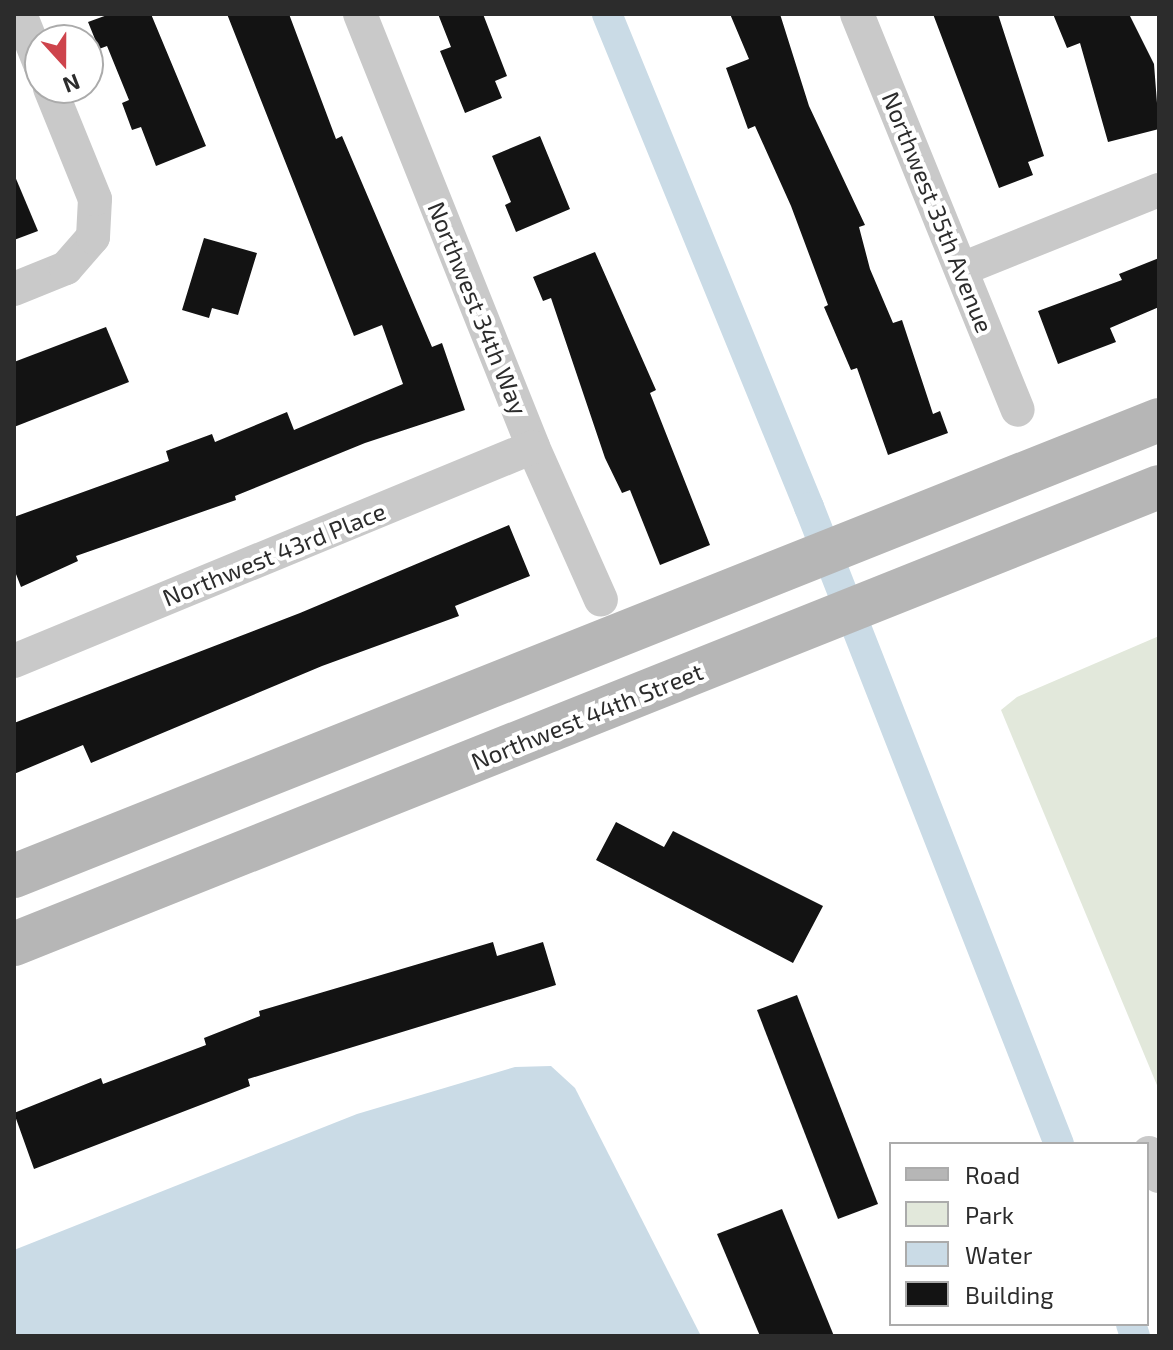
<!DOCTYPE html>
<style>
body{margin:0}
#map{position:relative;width:1173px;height:1350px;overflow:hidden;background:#fff;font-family:"Exo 2",sans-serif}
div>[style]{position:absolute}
.green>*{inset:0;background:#e2e8db}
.water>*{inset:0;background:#cadbe6}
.canal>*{height:30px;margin:-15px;padding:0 15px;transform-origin:15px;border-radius:15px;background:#cadbe6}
.building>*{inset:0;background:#131313}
.street>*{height:34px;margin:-17px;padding:0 17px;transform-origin:17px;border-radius:17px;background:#c9c9c9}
.secondary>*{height:44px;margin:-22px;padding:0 22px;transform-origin:22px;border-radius:22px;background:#b6b6b6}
span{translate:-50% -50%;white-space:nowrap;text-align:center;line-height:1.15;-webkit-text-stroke:8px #fff;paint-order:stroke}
.street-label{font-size:24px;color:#2c2c2c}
.frame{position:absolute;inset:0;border:16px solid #2c2c2c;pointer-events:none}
.legend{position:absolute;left:889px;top:1142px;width:260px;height:184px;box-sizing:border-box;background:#fff;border:2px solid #ababab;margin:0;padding:10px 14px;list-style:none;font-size:24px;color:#2c2c2c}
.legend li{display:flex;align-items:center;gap:16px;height:40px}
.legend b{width:40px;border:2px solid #ababab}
.north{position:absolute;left:24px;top:24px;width:80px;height:80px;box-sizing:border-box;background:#fff;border:2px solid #ababab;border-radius:50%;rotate:159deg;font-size:22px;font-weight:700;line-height:32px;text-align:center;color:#2c2c2c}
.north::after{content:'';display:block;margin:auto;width:28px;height:36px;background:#ce444c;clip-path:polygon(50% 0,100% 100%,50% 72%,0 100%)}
</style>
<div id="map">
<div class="green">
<i style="clip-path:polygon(1159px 636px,1159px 1090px,1001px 710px,1017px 697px)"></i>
</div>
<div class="water">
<i style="clip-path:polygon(551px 1066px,575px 1088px,701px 1336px,14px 1336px,14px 1250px,357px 1114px,515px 1067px)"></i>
</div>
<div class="canal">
<i style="left:607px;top:14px;width:533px;rotate:67.72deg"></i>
<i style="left:809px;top:507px;width:684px;rotate:68.57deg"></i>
<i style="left:1131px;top:1324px;width:13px;rotate:72deg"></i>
</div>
<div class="building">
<i style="clip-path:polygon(110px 14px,151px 14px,206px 146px,156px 166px,141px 127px,132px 130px,122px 103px,129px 100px,107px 46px,99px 49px,88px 22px)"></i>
<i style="clip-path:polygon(227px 14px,289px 14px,336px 139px,342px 136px,432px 347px,442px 343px,465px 410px,365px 443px,235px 496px,236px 500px,76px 556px,78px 561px,21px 587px,14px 569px,14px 517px,169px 461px,166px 451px,212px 434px,215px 442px,287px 412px,294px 430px,403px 384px,382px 325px,354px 336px)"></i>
<i style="clip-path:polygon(438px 14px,483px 14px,507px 76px,495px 81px,502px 98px,465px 113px,440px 51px,451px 47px)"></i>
<i style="clip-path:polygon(730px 14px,780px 14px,809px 106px,865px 225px,859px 227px,870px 269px,893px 323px,902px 320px,933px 414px,940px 411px,948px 433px,888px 455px,857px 368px,851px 370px,824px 307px,828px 305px,791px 206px,755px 126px,748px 129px,726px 68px,749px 59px)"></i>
<i style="clip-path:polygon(933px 14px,998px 14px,1044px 156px,1028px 162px,1033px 175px,999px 188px)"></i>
<i style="clip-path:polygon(1053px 14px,1129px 14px,1154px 64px,1159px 129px,1108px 142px,1080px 43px,1067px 48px)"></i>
<i style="clip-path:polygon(540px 136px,570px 209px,516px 232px,505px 205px,511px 202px,492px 156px)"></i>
<i style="clip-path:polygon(14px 174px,38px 231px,14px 240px)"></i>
<i style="clip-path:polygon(204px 238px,257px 253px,238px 315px,212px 308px,209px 318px,182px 310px)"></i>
<i style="clip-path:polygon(595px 252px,656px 390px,650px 393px,710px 545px,660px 565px,630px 490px,622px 493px,605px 458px,551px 298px,543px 301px,533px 277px)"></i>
<i style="clip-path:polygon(1159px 258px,1159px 307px,1110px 328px,1116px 342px,1058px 364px,1038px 311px,1122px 280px,1119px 274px)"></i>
<i style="clip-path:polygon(106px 327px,129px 382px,14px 427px,14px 362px)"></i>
<i style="clip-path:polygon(509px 525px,530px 576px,455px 606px,459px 616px,322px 666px,91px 763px,83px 745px,14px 774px,14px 723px,300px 613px)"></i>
<i style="clip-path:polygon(616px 822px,664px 847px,673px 831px,823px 906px,793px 963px,596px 860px)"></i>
<i style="clip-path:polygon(493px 942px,497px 956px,543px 942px,556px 985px,248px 1079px,250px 1086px,34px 1169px,14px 1113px,101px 1078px,103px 1084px,206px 1045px,204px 1038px,260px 1016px,259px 1011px)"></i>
<i style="clip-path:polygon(797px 995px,878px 1204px,838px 1219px,757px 1010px)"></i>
<i style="clip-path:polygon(782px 1209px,834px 1336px,760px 1336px,717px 1234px)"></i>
</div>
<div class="street">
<i style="left:20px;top:14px;width:54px;rotate:68.2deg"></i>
<i style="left:360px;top:14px;width:466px;rotate:68.2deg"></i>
<i style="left:533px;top:447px;width:167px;rotate:66deg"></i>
<i style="left:857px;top:14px;width:427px;rotate:67.9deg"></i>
<i style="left:962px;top:269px;width:212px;rotate:-21.9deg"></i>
<i style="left:14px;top:289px;width:56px;rotate:-22deg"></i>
<i style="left:66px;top:268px;width:41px;rotate:-48.9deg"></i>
<i style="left:93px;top:237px;width:38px;rotate:-87deg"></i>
<i style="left:95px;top:199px;width:120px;rotate:-112.1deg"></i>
<i style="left:14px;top:661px;width:561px;rotate:-22.41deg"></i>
<i style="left:1149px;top:1153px;width:25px;rotate:67deg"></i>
</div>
<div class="secondary">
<i style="left:14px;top:876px;width:1232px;rotate:-21.72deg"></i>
<i style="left:14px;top:944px;width:1233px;rotate:-21.76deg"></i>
</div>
<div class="street-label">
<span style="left:938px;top:212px;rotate:68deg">Northwest 35th Avenue</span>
<span style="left:478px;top:308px;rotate:68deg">Northwest 34th Way</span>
<span style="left:274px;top:554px;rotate:-22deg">Northwest 43rd Place</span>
<span style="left:587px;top:716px;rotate:-22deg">Northwest 44th Street</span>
</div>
<div class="frame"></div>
<ul class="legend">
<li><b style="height:10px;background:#b6b6b6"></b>Road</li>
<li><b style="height:22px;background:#e2e8db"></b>Park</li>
<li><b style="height:22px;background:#cadbe6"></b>Water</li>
<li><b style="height:22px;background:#131313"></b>Building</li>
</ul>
<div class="north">N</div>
</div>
